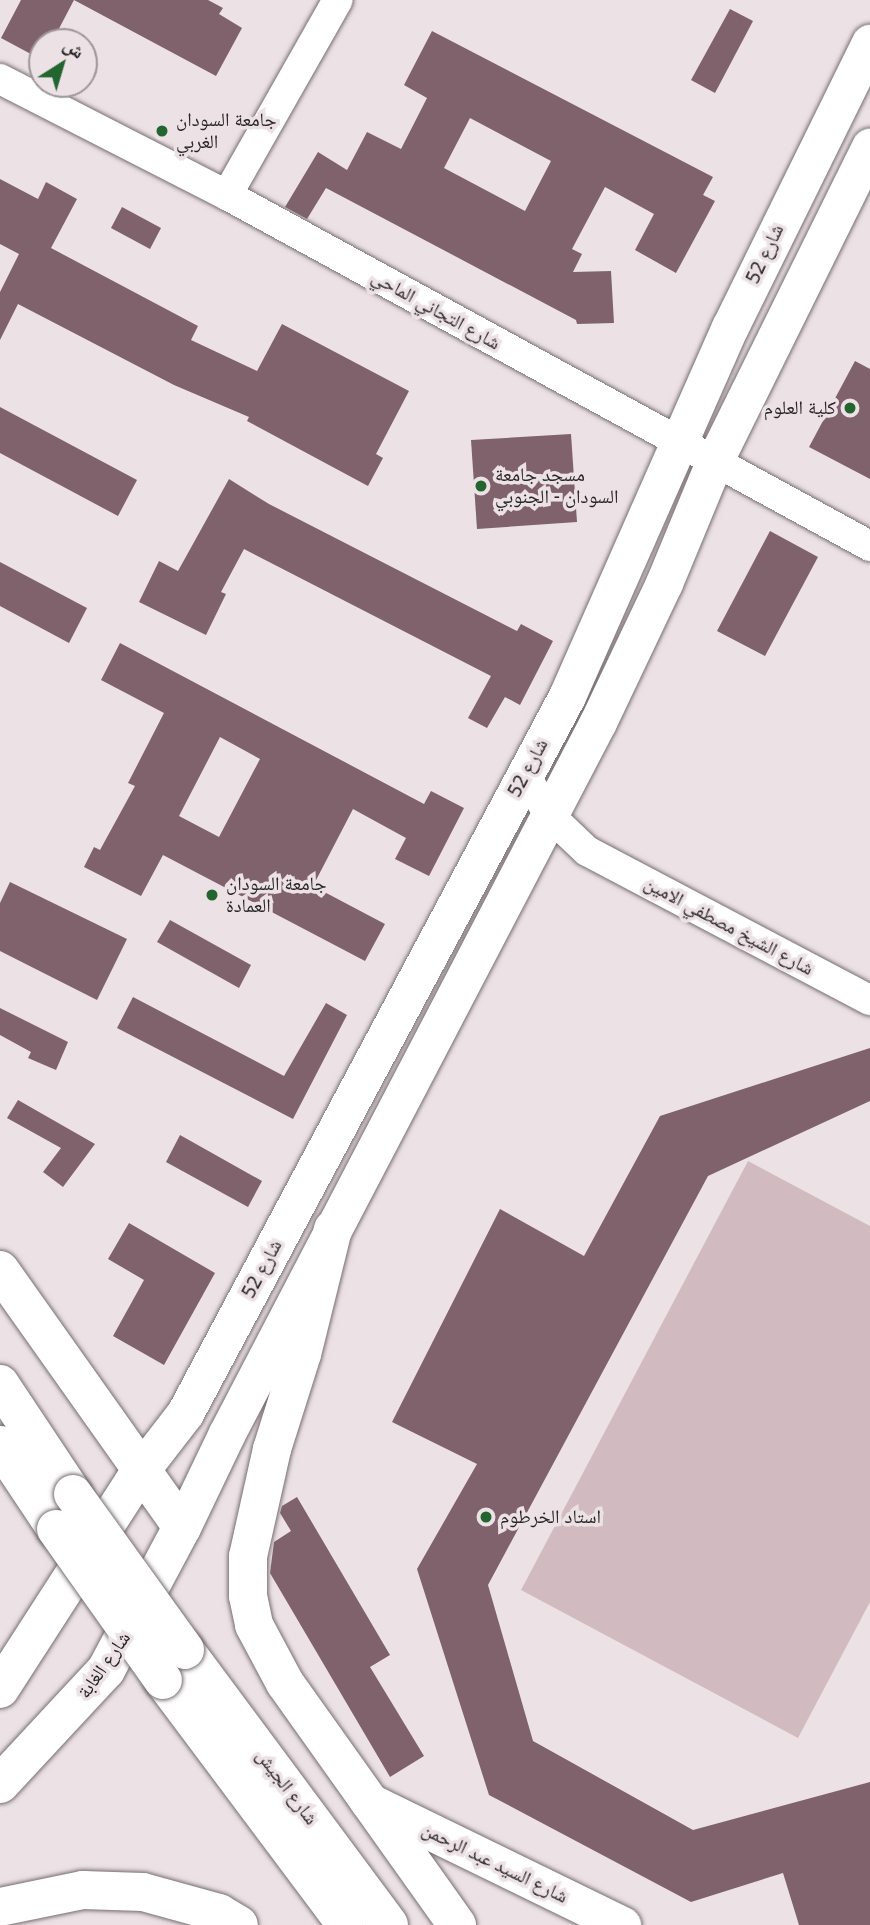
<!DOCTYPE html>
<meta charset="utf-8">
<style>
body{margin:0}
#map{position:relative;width:870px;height:1925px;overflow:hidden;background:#ece2e5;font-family:"Noto Sans","Noto Naskh Arabic",sans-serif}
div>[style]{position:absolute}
.green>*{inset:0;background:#d1bbc1}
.building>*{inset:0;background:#7f626b}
.roads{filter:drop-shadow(0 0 2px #776e71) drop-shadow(0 0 2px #776e71)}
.minor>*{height:30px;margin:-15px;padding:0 15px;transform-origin:15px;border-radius:15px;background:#fff}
.tertiary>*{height:37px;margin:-18.5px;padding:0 18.5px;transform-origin:18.5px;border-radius:18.5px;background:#fff}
.secondary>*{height:38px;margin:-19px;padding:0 19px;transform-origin:19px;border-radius:19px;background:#fff}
.trunk>*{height:38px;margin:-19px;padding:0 19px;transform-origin:19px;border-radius:19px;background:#fff}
.bridges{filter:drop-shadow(0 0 2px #776e71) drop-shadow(0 0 2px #776e71)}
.trunk-bridge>*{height:38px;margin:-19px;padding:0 19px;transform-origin:19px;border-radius:19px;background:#fff}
.dots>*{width:19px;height:19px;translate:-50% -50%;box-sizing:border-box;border:4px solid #ece2e5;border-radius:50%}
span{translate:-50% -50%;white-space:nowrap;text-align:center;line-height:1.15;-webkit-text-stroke:7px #ece2e5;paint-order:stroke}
.poi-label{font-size:19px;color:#282526}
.left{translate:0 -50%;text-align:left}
.right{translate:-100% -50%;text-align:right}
.street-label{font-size:19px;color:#282526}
.north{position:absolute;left:28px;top:28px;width:70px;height:70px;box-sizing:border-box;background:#ece2e5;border:2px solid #9e9699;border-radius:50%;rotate:37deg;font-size:19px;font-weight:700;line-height:28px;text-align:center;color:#282526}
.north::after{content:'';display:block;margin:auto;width:24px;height:32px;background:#23652f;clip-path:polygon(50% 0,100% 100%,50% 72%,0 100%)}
</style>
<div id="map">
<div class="green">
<i style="clip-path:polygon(748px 1161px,870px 1226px,870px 1602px,798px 1738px,521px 1590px)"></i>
</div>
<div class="building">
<i style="clip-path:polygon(21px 0,208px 0,223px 8px,219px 14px,242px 28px,216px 76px,74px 0,52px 42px,42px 42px,42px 60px,1px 38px)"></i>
<i style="clip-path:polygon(730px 9px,753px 21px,715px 93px,691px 80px)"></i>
<i style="clip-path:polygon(evenodd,432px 31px,713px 177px,703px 195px,715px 201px,676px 273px,635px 250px,654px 214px,605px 187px,572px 249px,582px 254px,573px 272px,611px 271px,614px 323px,577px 324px,576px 320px,326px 188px,307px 219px,285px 207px,318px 152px,347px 170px,367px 132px,401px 149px,427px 98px,404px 85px,432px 31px,470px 118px,551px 161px,525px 211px,444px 168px,470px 118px)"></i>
<i style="clip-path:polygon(0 179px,38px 199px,46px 182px,77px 199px,51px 248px,198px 326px,191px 340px,257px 371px,282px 324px,409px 391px,376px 454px,383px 458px,368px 486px,247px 421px,249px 417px,174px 385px,18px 304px,0 340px,0 292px,19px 254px,0 244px)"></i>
<i style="clip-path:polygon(122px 207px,161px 228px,150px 249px,111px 228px)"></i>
<i style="clip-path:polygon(855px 361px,870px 369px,870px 479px,809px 447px)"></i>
<i style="clip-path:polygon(0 407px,137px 480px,118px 516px,0 453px)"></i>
<i style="clip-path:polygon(571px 434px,577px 522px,477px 529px,471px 440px)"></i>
<i style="clip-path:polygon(229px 479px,269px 504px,517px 631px,521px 624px,553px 641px,520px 705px,505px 697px,487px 728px,468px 718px,491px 676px,244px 549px,221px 592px,226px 594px,206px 635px,139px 602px,159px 561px,178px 571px)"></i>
<i style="clip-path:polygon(770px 531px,818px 557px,765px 656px,717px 631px)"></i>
<i style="clip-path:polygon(0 562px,87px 608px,69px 643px,0 606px)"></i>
<i style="clip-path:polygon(evenodd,120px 643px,424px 804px,431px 791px,464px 808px,429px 876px,395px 859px,406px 838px,353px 809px,313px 886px,385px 924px,365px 961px,163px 855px,141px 896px,84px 867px,94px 847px,100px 850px,135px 786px,128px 783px,164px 713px,101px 680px,120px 643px,220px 737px,260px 759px,219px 837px,179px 816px,220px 737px)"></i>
<i style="clip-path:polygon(10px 882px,127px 939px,97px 1000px,0 951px,0 903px)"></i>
<i style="clip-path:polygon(170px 920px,251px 965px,239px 988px,157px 942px)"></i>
<i style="clip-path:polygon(133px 997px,284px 1076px,326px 1003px,347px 1015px,293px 1119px,117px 1028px)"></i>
<i style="clip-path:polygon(0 1008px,68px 1042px,56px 1070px,28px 1058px,31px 1052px,0 1035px)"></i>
<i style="clip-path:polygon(870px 1048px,870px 1101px,708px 1176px,488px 1585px,533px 1741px,693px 1830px,870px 1782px,870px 1925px,799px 1925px,783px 1873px,691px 1902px,489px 1795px,417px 1569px,477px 1464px,392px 1422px,500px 1209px,584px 1256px,660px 1116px)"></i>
<i style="clip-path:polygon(18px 1100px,95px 1144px,63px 1187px,43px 1172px,61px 1148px,7px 1118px)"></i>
<i style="clip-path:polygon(180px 1135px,262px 1181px,248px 1207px,166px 1162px)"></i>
<i style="clip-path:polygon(129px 1223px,215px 1273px,164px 1365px,113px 1336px,144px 1280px,108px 1259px)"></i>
<i style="clip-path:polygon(297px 1497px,390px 1655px,370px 1667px,424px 1756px,390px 1777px,270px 1573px,274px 1542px,291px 1531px,280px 1513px,282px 1506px)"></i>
</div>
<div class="roads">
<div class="minor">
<i style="left:0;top:79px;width:255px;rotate:27.1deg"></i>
<i style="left:227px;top:195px;width:733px;rotate:28.63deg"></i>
<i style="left:227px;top:195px;width:224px;rotate:-60.4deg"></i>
<i style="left:524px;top:774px;width:49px;rotate:58.2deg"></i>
<i style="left:550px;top:816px;width:51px;rotate:43.4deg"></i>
<i style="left:587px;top:851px;width:320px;rotate:27.8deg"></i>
</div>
<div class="tertiary">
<i style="left:141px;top:1470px;width:72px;rotate:-52.3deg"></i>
<i style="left:185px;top:1413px;width:812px;rotate:-61.95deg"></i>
<i style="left:567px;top:696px;width:403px;rotate:-66.2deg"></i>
<i style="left:730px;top:327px;width:317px;rotate:-63.8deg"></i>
<i style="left:182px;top:1527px;width:102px;rotate:-64.4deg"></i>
<i style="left:226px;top:1435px;width:804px;rotate:-62.45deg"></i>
<i style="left:598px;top:722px;width:154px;rotate:-64.6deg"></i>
<i style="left:664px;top:583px;width:131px;rotate:-67.5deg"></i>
<i style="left:714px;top:462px;width:352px;rotate:-63.7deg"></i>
<i style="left:368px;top:1801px;width:283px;rotate:26deg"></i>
</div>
<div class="secondary">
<i style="left:0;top:1689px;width:260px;rotate:-57.2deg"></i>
<i style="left:0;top:1784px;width:156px;rotate:-47.1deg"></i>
<i style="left:106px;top:1670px;width:162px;rotate:-62deg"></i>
</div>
<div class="trunk">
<i style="left:333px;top:1229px;width:129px;rotate:103.9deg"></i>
<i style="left:302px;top:1354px;width:100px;rotate:107.5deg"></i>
<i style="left:272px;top:1449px;width:110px;rotate:102.6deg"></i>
<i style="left:248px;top:1556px;width:40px;rotate:90deg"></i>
<i style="left:248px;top:1596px;width:30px;rotate:78deg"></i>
<i style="left:254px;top:1625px;width:66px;rotate:61.9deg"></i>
<i style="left:285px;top:1683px;width:297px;rotate:54.6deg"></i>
<i style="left:0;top:1270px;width:315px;rotate:54.7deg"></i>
<i style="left:0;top:1384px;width:132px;rotate:56.4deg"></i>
<i style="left:0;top:1445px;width:101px;rotate:56.3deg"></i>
<i style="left:185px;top:1650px;width:342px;rotate:53.4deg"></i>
<i style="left:163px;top:1680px;width:306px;rotate:53.2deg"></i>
<i style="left:0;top:1907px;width:85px;rotate:-11.6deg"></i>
<i style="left:83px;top:1890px;width:60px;rotate:1.9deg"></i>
<i style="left:143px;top:1892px;width:79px;rotate:15.4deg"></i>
<i style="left:219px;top:1913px;width:23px;rotate:31deg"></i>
</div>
</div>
<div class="bridges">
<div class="trunk-bridge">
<i style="left:73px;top:1494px;width:192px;rotate:54.3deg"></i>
<i style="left:56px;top:1529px;width:185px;rotate:54.7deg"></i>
</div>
</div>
<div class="dots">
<i style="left:162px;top:131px;background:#23652f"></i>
<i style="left:850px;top:408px;background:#23652f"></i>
<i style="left:481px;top:486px;background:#23652f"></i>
<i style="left:212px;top:895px;background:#23652f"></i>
<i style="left:486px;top:1517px;background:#23652f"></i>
</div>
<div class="poi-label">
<span class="left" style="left:176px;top:131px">جامعة السودان<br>الغربي</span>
<span class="right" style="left:836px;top:408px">كلية العلوم</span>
<span class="left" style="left:495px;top:486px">مسجد جامعة<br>السودان - الجنوبي</span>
<span class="left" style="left:226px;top:895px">جامعة السودان<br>العمادة</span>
<span class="left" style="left:500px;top:1517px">استاد الخرطوم</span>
</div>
<div class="street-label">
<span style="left:765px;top:254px;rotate:-65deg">شارع 52</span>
<span style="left:436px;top:310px;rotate:29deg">شارع التجاني الماحي</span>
<span style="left:528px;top:768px;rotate:-62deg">شارع 52</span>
<span style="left:729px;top:926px;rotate:28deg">شارع الشيخ مصطفي الامين</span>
<span style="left:262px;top:1269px;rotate:-62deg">شارع 52</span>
<span style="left:104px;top:1665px;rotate:-55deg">شارع الغابة</span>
<span style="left:287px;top:1787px;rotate:53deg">شارع الجيش</span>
<span style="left:495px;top:1863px;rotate:26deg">شارع السيد عبد الرحمن</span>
</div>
<div class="north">ش</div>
</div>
